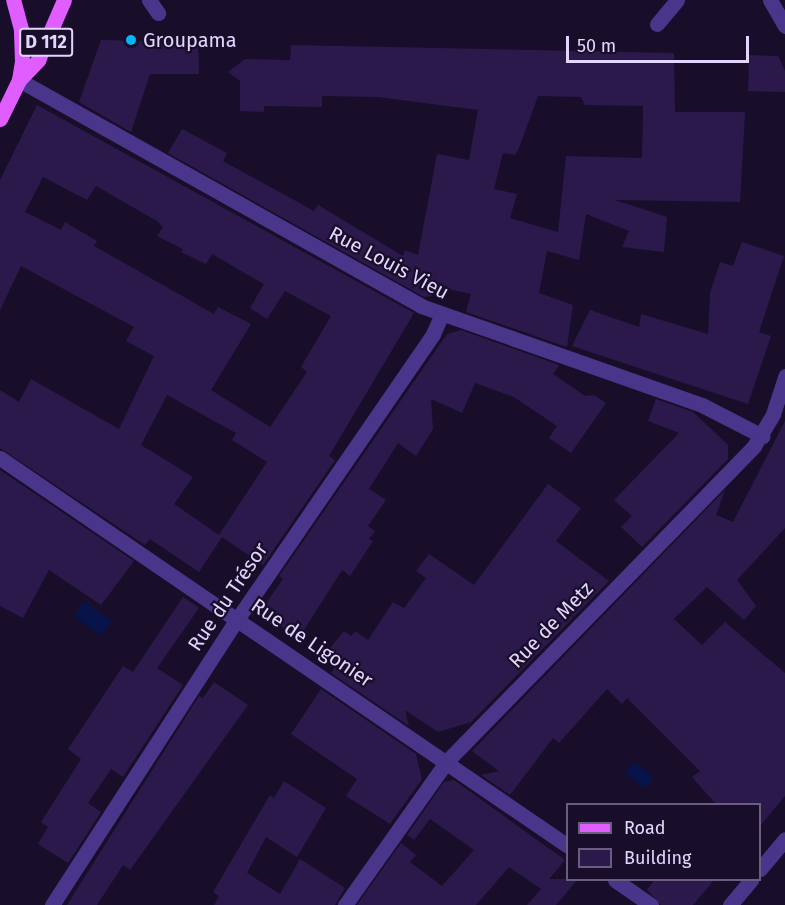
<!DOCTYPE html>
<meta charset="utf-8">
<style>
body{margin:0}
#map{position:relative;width:785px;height:905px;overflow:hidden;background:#180e29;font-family:"Fira Sans",sans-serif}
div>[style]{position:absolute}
.water>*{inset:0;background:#071349}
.building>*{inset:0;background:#2c194b}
.minor>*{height:15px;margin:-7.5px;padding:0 7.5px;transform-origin:7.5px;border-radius:7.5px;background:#49368b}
.major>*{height:15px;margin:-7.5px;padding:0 7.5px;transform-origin:7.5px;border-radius:7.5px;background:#e05dff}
.dots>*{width:16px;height:16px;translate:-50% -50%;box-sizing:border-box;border:3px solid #180e29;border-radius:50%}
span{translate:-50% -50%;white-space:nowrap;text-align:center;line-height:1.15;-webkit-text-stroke:4.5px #180e29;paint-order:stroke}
.shield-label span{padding:2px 4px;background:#180e29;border:2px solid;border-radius:4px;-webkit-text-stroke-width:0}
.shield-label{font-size:18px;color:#e2d6ff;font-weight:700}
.poi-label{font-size:20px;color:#e2d6ff}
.left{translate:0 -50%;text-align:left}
.street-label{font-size:20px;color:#e2d6ff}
.legend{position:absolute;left:566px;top:803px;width:195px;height:78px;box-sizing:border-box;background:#180e29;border:2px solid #695e7f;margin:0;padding:8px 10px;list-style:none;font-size:18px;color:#e2d6ff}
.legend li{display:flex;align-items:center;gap:12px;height:30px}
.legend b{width:30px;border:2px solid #695e7f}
.scale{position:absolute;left:566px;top:36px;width:183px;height:27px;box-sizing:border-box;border:3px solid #e2d6ff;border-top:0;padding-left:8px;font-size:18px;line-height:21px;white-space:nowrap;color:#e2d6ff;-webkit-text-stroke:4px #180e29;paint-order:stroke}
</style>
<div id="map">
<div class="water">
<i style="clip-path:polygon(84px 601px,112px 621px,101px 636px,74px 616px)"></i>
<i style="clip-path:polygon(634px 761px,654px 778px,644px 789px,625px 772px)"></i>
</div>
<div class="building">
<i style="clip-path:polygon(101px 40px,198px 42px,199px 74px,150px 74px,131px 132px,79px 102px)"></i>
<i style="clip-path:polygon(evenodd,291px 45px,674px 53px,675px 112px,745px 112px,740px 202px,615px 200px,667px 217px,664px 252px,622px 247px,629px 231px,586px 214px,579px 260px,547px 251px,539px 293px,573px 305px,567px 347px,466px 312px,471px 294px,435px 286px,432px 296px,424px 297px,168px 153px,182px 129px,227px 153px,223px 161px,314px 211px,318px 205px,403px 256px,405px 250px,418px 255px,437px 154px,469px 160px,478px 110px,378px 97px,322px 96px,322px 107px,264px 106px,264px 112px,240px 111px,240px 81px,228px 72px,245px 59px,290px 60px,291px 45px,538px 96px,581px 97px,585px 105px,643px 106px,642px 158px,566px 156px,558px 232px,510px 218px,517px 194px,494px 189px,503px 153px,515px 155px,519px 148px,538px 96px)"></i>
<i style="clip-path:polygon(749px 55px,778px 56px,785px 71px,785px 92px,748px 91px)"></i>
<i style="clip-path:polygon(evenodd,37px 105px,414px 313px,329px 456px,335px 460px,263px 565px,222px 537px,199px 572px,150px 539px,145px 545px,0 448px,0 390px,19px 402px,31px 379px,119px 429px,154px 356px,126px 341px,134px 327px,21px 266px,0 310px,0 180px,37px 105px,43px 177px,87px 200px,96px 186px,157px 221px,163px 227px,157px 236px,183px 249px,181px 252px,206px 264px,212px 254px,264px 284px,250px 308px,267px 319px,285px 291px,331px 316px,301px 367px,307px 372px,270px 427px,211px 390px,251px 324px,218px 307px,214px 314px,94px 246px,97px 241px,65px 222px,61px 230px,25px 212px,43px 177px,37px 105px,167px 395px,236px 433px,232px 440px,267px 462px,219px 535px,174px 504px,193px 477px,141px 445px,167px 395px)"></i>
<i style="clip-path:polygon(742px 242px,784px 256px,759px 332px,771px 336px,748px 404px,572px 346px,590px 310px,639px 327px,641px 314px,708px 334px,710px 293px,720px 262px,733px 266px)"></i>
<i style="clip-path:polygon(461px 330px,559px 365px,553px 374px,585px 396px,594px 395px,606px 403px,571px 453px,549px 438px,557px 426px,514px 397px,475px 383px,462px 413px,431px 399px,433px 429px,416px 456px,398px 443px,369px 489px,386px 500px,368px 526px,375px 531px,369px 539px,373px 541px,350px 576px,342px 570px,299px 638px,260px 612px,283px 579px,279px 576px,447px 334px)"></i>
<i style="clip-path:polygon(656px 399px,693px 412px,728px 445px,728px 459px,642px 547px,621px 527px,632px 516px,614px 500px,679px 433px,648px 421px)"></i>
<i style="clip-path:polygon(785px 421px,785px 528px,737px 580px,756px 606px,744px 620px,707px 587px,674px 619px,702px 645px,725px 622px,785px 673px,785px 796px,759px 827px,759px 804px,716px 804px,692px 777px,700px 771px,627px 698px,622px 704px,607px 689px,559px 743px,553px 738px,510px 795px,481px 775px,499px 771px,472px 751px,725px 490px,716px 515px,733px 522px)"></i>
<i style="clip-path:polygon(0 470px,134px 561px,101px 605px,49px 570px,23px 618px,0 606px)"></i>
<i style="clip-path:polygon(548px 484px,581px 508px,556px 541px,609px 581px,471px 722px,438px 732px,405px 710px,409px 726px,331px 673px,337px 664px,324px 655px,344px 631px,351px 636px,355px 631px,368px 640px,393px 602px,404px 608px,426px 578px,416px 571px,429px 554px,474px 585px)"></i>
<i style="clip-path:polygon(183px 597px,199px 608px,157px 668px,183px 685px,123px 777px,111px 769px,88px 803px,101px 812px,68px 863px,38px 844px,48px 827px,41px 822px,81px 759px,68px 749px,123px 666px,133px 672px)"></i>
<i style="clip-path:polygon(214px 682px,248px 705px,130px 870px,123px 865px,97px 905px,67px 905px,199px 696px,203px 698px)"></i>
<i style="clip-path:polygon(321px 689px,416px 754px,422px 779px,390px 824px,346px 796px,357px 779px,291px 734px)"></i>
<i style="clip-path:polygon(454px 780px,565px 860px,549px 879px,578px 879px,556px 905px,527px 905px,541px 889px,509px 867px,476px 905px,357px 905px,401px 843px,416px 855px,410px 862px,442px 886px,474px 850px,430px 819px,414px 840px,407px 835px,444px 782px)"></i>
<i style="clip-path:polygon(284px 781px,326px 808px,297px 857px,266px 837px,247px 873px,280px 894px,300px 859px,345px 888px,335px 905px,214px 905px,219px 896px,213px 892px,270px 795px,274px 798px)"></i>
<i style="clip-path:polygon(655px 879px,715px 879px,693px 905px,661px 905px,647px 890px)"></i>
</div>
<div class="minor">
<i style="left:149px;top:0;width:16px;rotate:55deg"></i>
<i style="left:770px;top:0;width:30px;rotate:60deg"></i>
<i style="left:657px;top:24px;width:31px;rotate:-50deg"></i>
<i style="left:19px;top:80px;width:461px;rotate:29.3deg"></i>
<i style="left:421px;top:306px;width:298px;rotate:19.4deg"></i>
<i style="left:702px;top:405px;width:68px;rotate:27.3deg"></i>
<i style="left:0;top:458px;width:688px;rotate:34.34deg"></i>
<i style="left:760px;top:869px;width:39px;rotate:-50deg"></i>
<i style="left:615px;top:880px;width:44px;rotate:34.8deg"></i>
<i style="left:52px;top:905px;width:342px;rotate:-57.1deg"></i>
<i style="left:238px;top:618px;width:345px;rotate:-55.5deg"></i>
<i style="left:433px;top:334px;width:20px;rotate:-66deg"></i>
<i style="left:345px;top:905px;width:176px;rotate:-54.7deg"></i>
<i style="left:447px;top:761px;width:440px;rotate:-45.7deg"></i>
<i style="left:754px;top:446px;width:37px;rotate:-59deg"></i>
<i style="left:773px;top:414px;width:40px;rotate:-72deg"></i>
<i style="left:730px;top:905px;width:33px;rotate:-50deg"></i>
</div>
<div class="major">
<i style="left:19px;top:80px;width:28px;rotate:-46deg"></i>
<i style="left:38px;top:60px;width:65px;rotate:-66.6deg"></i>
<i style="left:0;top:119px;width:43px;rotate:-64deg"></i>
<i style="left:19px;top:80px;width:19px;rotate:-81deg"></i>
<i style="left:22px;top:61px;width:32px;rotate:-92deg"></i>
<i style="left:21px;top:29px;width:30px;rotate:-105deg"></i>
</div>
<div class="dots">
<i style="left:131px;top:40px;background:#02b7ff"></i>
</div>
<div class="shield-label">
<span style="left:46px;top:42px">D 112</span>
</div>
<div class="poi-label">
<span class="left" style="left:143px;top:40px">Groupama</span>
</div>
<div class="street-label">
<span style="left:389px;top:263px;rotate:28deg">Rue Louis Vieu</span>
<span style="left:228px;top:597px;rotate:-56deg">Rue du Trésor</span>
<span style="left:551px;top:625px;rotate:-46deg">Rue de Metz</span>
<span style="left:312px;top:643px;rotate:34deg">Rue de Ligonier</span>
</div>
<ul class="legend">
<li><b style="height:8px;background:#e05dff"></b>Road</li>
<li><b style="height:16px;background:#2c194b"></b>Building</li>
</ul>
<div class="scale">50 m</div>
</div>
